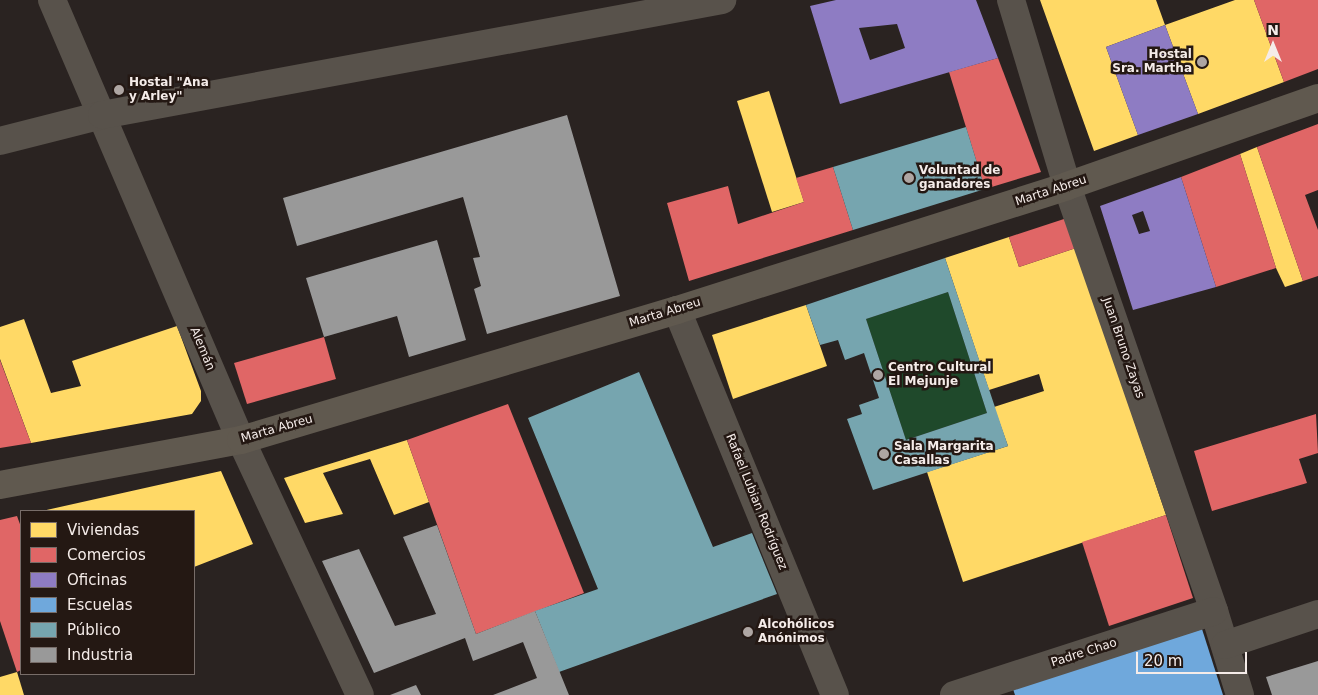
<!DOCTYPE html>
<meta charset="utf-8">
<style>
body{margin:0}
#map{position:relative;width:1318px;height:695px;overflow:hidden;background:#2a2321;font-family:"DejaVu Sans",sans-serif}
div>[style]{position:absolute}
.green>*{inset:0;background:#1f492b}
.homes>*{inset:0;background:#ffd966}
.shops>*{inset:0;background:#e06666}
.offices>*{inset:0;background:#8e7cc3}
.schools>*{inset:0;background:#6fa8dc}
.public>*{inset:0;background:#76a5af}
.industry>*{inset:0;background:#999}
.minor>*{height:28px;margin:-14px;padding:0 14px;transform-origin:14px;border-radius:14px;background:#58524b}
.major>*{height:28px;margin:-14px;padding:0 14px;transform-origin:14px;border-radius:14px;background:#60594f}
.dots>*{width:14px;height:14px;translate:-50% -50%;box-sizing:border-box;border:2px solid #241813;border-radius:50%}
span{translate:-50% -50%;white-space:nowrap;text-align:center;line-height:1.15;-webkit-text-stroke:5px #241813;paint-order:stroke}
.poi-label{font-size:12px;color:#f5ece9;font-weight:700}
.right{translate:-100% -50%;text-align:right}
.left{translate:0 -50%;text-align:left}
.street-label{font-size:12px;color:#f5ece9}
.legend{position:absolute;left:20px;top:510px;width:175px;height:165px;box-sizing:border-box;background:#241813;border:1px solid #786d69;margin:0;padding:6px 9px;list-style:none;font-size:15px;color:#f5ece9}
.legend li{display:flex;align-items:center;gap:10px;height:25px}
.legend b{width:25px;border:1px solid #786d69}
.north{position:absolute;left:1248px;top:20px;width:50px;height:50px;-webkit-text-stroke:4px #241813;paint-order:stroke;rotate:0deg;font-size:14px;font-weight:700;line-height:20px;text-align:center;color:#f5ece9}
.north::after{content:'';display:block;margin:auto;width:18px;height:22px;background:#f5ece9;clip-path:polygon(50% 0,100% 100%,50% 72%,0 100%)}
.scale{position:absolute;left:1136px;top:652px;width:111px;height:22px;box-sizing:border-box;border:2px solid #f5ece9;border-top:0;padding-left:6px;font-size:15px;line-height:18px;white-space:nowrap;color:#f5ece9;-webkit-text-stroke:4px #241813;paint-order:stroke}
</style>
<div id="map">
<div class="green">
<i style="clip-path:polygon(948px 292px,987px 413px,906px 440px,866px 319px)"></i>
</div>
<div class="homes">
<i style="clip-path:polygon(1040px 0,1156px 0,1165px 25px,1235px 0,1254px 0,1284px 82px,1198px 114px,1165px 25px,1106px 47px,1138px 135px,1094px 151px)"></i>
<i style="clip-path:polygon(769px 91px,804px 202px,772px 212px,737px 101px)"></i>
<i style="clip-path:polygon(1257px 147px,1303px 281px,1285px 287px,1276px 268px,1240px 154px)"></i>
<i style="clip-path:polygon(1009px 237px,1019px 267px,1076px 248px,1166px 515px,963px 582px,927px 472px,1008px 446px,994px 407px,1044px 391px,1039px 374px,989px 390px,945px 258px)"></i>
<i style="clip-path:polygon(806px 305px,827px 366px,733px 399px,712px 335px)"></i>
<i style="clip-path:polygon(24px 319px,51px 393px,81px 386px,72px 361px,177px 326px,201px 391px,201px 401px,192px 414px,31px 443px,0 359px,0 327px)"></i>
<i style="clip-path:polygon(407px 440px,429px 502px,394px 515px,370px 459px,323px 473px,343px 514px,305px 523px,284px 478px)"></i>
<i style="clip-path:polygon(221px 471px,253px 544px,194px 567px,194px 511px,42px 511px)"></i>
<i style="clip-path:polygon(17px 672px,24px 695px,0 695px,0 677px)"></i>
</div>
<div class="shops">
<i style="clip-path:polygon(1254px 0,1318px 0,1318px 69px,1284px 82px)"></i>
<i style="clip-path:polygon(998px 58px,1041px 172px,985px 189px,949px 72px)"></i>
<i style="clip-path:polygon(1318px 124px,1318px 190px,1305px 195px,1318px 230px,1318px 276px,1303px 281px,1257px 147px)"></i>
<i style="clip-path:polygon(1240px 154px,1276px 268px,1216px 287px,1181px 177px)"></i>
<i style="clip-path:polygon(833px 167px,853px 230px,689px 281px,667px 203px,728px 186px,738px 224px,804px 202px,796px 178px)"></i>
<i style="clip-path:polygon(1067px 218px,1076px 248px,1019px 267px,1009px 237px)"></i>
<i style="clip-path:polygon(324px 337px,336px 379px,247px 404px,234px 363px)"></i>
<i style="clip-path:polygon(0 360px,31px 443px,0 448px)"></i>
<i style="clip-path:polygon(508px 404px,584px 593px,476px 634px,407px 440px)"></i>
<i style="clip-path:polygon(1316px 414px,1318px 453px,1299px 459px,1307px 483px,1212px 511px,1194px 451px)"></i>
<i style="clip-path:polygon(1166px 515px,1193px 598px,1109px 626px,1082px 542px)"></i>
<i style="clip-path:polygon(17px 516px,21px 527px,21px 670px,17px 672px,0 621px,0 520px)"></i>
</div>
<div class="offices">
<i style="clip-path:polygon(evenodd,836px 0,976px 0,998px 58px,840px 104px,810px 6px,836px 0,897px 24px,905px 48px,870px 60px,859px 28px,897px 24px)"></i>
<i style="clip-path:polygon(1165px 25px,1198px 114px,1138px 135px,1106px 47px)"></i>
<i style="clip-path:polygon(evenodd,1181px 177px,1216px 287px,1133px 310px,1100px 206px,1181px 177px,1143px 211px,1150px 231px,1139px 234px,1132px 215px,1143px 211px)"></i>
</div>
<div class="schools">
<i style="clip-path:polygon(1202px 629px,1223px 695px,1015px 695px,1013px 689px)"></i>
</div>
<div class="public">
<i style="clip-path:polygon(966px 127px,985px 189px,853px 230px,833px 167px)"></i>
<i style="clip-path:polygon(evenodd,945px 258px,1008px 446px,873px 490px,847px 419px,862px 414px,859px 405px,879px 398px,864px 353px,845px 360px,838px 340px,820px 345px,806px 305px,945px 258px,948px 292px,987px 413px,906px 440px,866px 319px,948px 292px)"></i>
<i style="clip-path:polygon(639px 372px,713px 547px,752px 533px,777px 594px,559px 672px,535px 611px,598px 589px,528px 418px)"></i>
</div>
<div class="industry">
<i style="clip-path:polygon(567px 115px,620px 296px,487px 334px,474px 289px,481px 286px,473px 258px,480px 257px,463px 197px,297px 246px,283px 198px)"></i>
<i style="clip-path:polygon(437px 240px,466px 340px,409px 357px,397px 316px,324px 337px,306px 278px)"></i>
<i style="clip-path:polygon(437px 525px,476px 634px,535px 611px,569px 695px,493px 695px,537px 678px,523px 642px,473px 661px,465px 638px,374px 673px,322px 561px,359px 549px,395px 626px,436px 614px,403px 537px)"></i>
<i style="clip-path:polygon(1318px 661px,1318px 695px,1272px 695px,1266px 677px)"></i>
<i style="clip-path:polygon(416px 685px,421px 695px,390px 695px)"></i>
</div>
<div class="minor">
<i style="left:52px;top:0;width:479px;rotate:66.8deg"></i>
<i style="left:241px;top:440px;width:281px;rotate:65deg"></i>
<i style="left:1011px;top:0;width:194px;rotate:73.2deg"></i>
<i style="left:1067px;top:186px;width:450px;rotate:70.9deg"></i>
<i style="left:1214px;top:611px;width:88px;rotate:72.8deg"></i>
<i style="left:0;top:141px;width:105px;rotate:-14.3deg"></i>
<i style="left:102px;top:115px;width:631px;rotate:-10.51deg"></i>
<i style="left:677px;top:310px;width:416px;rotate:67.7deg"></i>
<i style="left:1225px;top:645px;width:98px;rotate:-18.4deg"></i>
<i style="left:954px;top:695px;width:273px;rotate:-17.9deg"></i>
</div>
<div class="major">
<i style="left:0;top:485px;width:245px;rotate:-10.6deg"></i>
<i style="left:241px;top:440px;width:455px;rotate:-16.6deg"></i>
<i style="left:677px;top:310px;width:409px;rotate:-17.6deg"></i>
<i style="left:1067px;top:186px;width:266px;rotate:-19.3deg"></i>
</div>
<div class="dots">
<i style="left:1202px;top:62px;background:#aea6a3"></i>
<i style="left:119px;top:90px;background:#aea6a3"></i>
<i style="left:909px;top:178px;background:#aea6a3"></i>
<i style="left:878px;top:375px;background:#aea6a3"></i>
<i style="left:884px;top:454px;background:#aea6a3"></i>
<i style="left:748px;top:632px;background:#aea6a3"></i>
</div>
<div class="poi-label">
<span class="right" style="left:1192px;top:62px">Hostal<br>Sra. Martha</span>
<span class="left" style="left:129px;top:90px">Hostal "Ana<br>y Arley"</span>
<span class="left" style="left:919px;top:178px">Voluntad de<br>ganadores</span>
<span class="left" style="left:888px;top:375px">Centro Cultural<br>El Mejunje</span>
<span class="left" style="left:894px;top:454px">Sala Margarita<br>Casallas</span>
<span class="left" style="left:758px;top:632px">Alcohólicos<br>Anónimos</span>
</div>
<div class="street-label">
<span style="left:1051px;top:191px;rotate:-18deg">Marta Abreu</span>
<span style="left:665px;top:313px;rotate:-17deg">Marta Abreu</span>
<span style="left:1123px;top:348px;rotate:71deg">Juan Bruno Zayas</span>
<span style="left:202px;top:349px;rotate:67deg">Alemán</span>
<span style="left:277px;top:429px;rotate:-16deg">Marta Abreu</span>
<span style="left:756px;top:502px;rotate:68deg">Rafael Lubian Rodríguez</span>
<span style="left:1084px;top:653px;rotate:-18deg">Padre Chao</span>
</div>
<ul class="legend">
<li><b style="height:14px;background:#ffd966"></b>Viviendas</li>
<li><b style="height:14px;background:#e06666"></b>Comercios</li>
<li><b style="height:14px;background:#8e7cc3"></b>Oficinas</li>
<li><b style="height:14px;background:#6fa8dc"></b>Escuelas</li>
<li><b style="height:14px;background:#76a5af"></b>Público</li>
<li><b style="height:14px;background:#999"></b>Industria</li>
</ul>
<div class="north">N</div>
<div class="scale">20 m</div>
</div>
